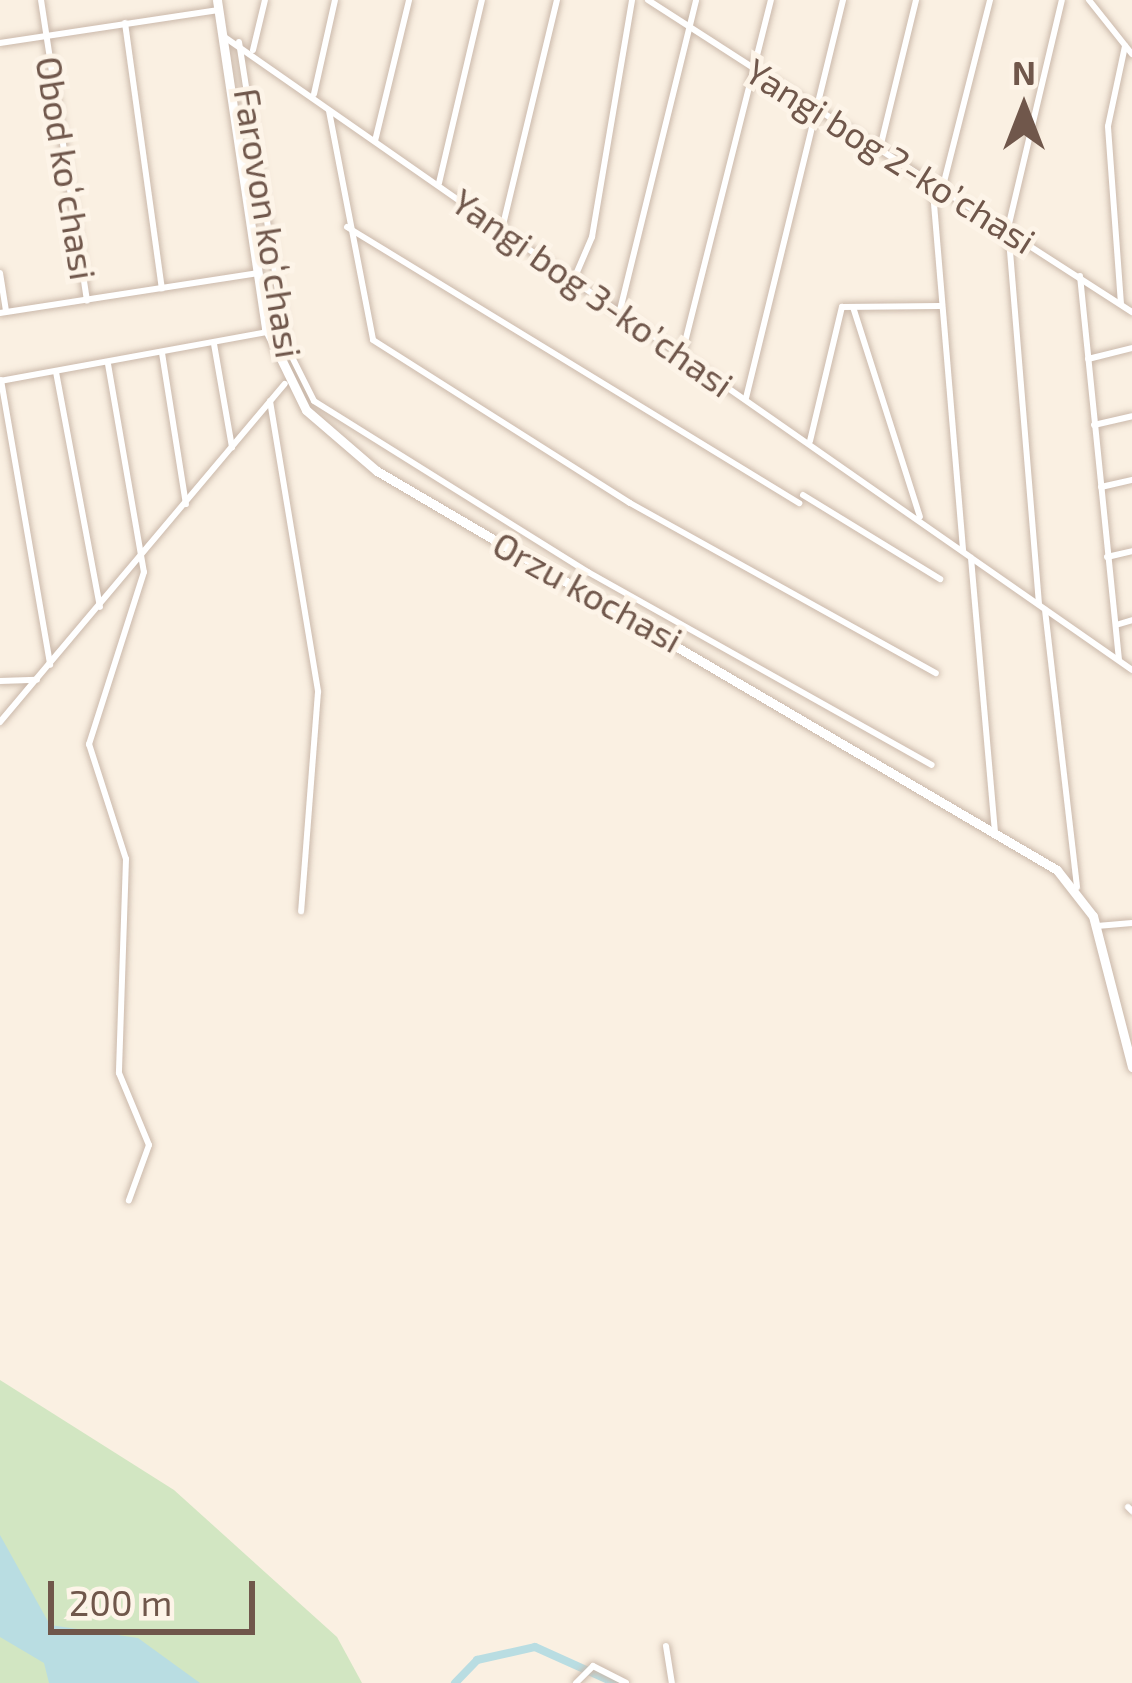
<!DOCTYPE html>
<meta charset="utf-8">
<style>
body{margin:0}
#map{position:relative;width:1132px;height:1683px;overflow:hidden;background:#faf0e2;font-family:"Exo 2",sans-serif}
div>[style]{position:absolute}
.green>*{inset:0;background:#d2e6c2}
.water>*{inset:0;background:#b9dde2}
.canal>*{height:8px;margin:-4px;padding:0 4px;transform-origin:4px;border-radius:4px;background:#b9dde2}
.roads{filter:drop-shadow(0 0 3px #cab8aa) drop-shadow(0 0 3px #cab8aa)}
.street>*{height:6px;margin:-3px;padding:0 3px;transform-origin:3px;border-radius:3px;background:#fff}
.secondary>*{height:9px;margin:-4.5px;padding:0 4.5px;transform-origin:4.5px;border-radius:4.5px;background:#fff}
span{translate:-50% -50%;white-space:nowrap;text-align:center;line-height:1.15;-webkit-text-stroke:10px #fdf4e8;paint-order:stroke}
.street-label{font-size:36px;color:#70574b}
.north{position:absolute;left:964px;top:48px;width:120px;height:120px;-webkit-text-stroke:9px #fdf4e8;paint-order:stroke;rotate:0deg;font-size:33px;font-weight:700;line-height:48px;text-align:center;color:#70574b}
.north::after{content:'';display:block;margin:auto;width:42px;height:54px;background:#70574b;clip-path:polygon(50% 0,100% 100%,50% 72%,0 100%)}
.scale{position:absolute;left:48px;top:1581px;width:207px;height:54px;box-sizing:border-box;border:6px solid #70574b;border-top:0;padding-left:15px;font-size:36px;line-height:42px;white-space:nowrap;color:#70574b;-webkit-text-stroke:9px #fdf4e8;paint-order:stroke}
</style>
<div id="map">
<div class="green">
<i style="clip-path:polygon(0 1380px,174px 1490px,337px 1637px,362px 1683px,0 1683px)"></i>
</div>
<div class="water">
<i style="clip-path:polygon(0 1535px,50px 1625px,138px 1638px,200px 1683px,49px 1683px,44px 1663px,0 1637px)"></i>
</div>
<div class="canal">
<i style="left:455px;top:1683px;width:32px;rotate:-46deg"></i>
<i style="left:477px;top:1660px;width:59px;rotate:-12.6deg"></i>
<i style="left:535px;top:1647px;width:88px;rotate:24.2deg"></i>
</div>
<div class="roads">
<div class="street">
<i style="left:41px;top:0;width:304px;rotate:81.3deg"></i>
<i style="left:648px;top:0;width:576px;rotate:32.81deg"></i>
<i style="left:1089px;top:0;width:69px;rotate:51.5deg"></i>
<i style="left:125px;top:23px;width:268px;rotate:82.1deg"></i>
<i style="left:223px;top:36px;width:1108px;rotate:34.89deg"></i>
<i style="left:239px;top:42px;width:309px;rotate:81.1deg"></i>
<i style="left:287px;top:347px;width:60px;rotate:63.4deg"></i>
<i style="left:314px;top:401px;width:323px;rotate:32deg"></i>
<i style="left:588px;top:572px;width:394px;rotate:29.3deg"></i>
<i style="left:0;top:43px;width:221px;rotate:-8.6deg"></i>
<i style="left:253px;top:50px;width:51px;rotate:-76.5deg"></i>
<i style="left:314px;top:94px;width:96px;rotate:-77.4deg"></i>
<i style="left:329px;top:111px;width:233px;rotate:79.1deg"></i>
<i style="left:373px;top:340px;width:304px;rotate:32.4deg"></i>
<i style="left:630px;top:503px;width:350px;rotate:29.1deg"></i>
<i style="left:375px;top:141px;width:145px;rotate:-76.4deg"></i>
<i style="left:880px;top:148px;width:152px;rotate:-76.3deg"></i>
<i style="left:932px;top:180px;width:372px;rotate:85.2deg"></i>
<i style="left:439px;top:183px;width:188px;rotate:-76.8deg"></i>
<i style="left:943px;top:186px;width:192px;rotate:-75.8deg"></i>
<i style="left:347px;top:227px;width:530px;rotate:31.41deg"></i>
<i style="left:502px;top:229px;width:236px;rotate:-76.5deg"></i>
<i style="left:0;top:273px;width:38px;rotate:81deg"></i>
<i style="left:1080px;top:276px;width:386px;rotate:84.2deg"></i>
<i style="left:574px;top:279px;width:46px;rotate:-66.8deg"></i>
<i style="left:592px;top:237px;width:240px;rotate:-80.4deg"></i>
<i style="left:1121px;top:304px;width:178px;rotate:-94.2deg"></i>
<i style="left:1108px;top:126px;width:82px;rotate:-78deg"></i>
<i style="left:853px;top:307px;width:220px;rotate:72.3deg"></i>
<i style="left:620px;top:310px;width:319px;rotate:-76.2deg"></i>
<i style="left:0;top:313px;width:260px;rotate:-8.8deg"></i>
<i style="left:214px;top:344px;width:105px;rotate:80.1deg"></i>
<i style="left:162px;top:353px;width:153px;rotate:81deg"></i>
<i style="left:682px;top:354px;width:365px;rotate:-75.9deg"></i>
<i style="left:1088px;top:359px;width:45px;rotate:-14deg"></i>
<i style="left:108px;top:364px;width:211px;rotate:80.2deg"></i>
<i style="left:144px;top:572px;width:181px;rotate:107.7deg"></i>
<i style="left:89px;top:744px;width:121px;rotate:72.2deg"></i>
<i style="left:126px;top:859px;width:214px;rotate:91.9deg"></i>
<i style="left:119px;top:1073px;width:78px;rotate:67.4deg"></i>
<i style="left:149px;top:1145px;width:59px;rotate:110deg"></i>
<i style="left:56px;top:372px;width:239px;rotate:79.4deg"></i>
<i style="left:1px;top:380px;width:289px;rotate:80.2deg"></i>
<i style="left:0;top:381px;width:271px;rotate:-10.4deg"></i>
<i style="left:746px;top:398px;width:410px;rotate:-76.3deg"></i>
<i style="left:270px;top:401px;width:295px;rotate:80.6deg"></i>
<i style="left:318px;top:692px;width:220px;rotate:94.4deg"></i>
<i style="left:1094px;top:425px;width:39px;rotate:-13deg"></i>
<i style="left:810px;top:441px;width:138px;rotate:-76.6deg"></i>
<i style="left:842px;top:307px;width:98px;rotate:-0.6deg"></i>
<i style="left:1101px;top:487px;width:32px;rotate:-13deg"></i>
<i style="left:803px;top:495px;width:161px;rotate:31.5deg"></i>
<i style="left:1107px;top:557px;width:26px;rotate:-13deg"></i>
<i style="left:971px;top:558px;width:273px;rotate:85deg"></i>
<i style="left:1039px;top:604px;width:377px;rotate:-94.7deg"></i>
<i style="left:1008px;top:228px;width:234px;rotate:-76.7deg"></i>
<i style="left:1045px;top:610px;width:279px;rotate:83.4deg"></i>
<i style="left:1116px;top:625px;width:17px;rotate:-17deg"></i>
<i style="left:0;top:681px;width:37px;rotate:-2deg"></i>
<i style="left:0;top:722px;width:442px;rotate:-49.9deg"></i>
<i style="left:1097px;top:926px;width:35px;rotate:-5deg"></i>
<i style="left:1128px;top:1507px;width:6px;rotate:45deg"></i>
<i style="left:666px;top:1646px;width:37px;rotate:81deg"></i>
<i style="left:576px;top:1683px;width:24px;rotate:-45deg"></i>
<i style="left:593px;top:1666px;width:37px;rotate:27deg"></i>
</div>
<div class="secondary">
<i style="left:217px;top:0;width:332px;rotate:81.5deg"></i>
<i style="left:266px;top:328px;width:91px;rotate:64deg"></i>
<i style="left:306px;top:410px;width:94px;rotate:40.7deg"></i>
<i style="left:377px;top:471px;width:788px;rotate:30.4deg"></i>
<i style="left:1057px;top:870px;width:58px;rotate:52deg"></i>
<i style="left:1093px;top:916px;width:156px;rotate:75.5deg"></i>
</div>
</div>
<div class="street-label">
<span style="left:891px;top:155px;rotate:32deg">Yangi bog 2-koʼchasi</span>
<span style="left:67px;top:168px;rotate:81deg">Obod koʻchasi</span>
<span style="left:269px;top:223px;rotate:81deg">Farovon koʻchasi</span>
<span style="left:593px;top:292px;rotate:35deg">Yangi bog 3-koʼchasi</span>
<span style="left:588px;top:591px;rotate:29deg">Orzu kochasi</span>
</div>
<div class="north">N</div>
<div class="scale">200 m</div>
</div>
